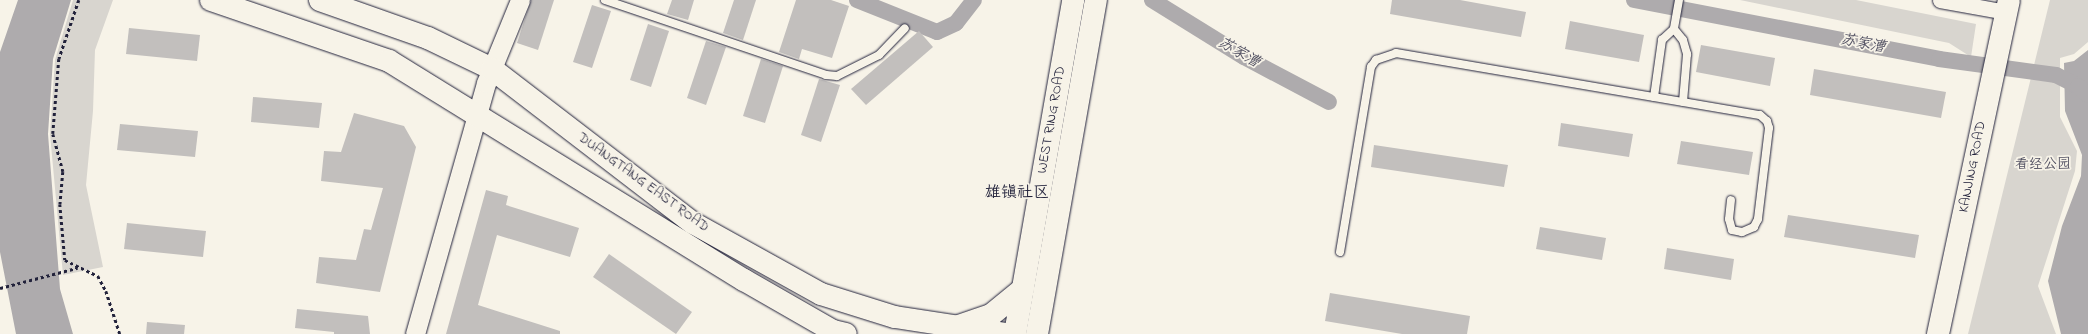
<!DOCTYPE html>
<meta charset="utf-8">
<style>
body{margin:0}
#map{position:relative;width:2088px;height:334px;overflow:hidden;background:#f7f3e8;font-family:"Indie Flower","LXGW WenKai TC",sans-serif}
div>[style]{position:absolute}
.green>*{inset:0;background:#d8d5cf}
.water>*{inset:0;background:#aeabad}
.canal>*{height:16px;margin:-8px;padding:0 8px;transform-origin:8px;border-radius:8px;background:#aeabad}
.building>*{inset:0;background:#c2bfbd}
.path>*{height:2.5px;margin-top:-1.25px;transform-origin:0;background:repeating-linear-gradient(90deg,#22223b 0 3px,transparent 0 6px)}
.roads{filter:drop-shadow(0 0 1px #22223b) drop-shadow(0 0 1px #22223b)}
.service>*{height:8px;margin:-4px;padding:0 4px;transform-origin:4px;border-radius:4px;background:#f7f3e8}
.minor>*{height:15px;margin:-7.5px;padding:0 7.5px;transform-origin:7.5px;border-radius:7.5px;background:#f7f3e8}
.tertiary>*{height:19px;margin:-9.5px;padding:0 9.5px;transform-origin:9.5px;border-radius:9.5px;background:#f7f3e8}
.secondary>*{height:22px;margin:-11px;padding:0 11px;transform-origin:11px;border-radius:11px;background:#f7f3e8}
.primary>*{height:22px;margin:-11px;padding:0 11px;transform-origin:11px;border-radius:11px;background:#f7f3e8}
span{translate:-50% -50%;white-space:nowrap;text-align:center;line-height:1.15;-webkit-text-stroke:3.5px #f7f3e8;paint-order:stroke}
.street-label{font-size:14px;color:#22223b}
.park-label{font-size:14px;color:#504f60}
.water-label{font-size:15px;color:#535263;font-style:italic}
.quarter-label{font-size:16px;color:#22223b}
</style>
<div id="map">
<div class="green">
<i style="clip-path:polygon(73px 0,113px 0,95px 50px,93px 111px,86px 185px,103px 267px,63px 275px,50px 134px,55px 60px)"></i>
<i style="clip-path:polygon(1740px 0,1856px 0,1976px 24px,1971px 57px,1949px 43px)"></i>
<i style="clip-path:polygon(2050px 0,2088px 0,2088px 42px,2074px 54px,2060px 58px,2060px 117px,2077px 151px,2075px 171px,2038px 286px,2056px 334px,1968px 334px)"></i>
</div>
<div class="water">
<i style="clip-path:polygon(18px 0,71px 0,53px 59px,48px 134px,60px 289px,73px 334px,16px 334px,0 252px,0 52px)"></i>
<i style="clip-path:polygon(2088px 50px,2088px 334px,2061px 334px,2048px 281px,2062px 226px,2081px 176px,2082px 155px,2065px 111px,2064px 63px,2074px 61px)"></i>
</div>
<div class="canal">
<i style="left:857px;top:0;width:86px;rotate:21.8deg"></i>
<i style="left:937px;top:32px;width:21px;rotate:-25deg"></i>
<i style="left:956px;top:23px;width:29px;rotate:-52deg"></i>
<i style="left:1152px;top:0;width:108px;rotate:31.8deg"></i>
<i style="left:1244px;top:57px;width:96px;rotate:27.9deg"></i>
<i style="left:1634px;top:0;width:311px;rotate:10.9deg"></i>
<i style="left:1939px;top:59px;width:118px;rotate:7.8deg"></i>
<i style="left:2056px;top:75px;width:25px;rotate:27deg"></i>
<i style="left:2078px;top:86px;width:13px;rotate:42deg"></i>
</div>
<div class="building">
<i style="clip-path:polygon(531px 0,554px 0,538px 50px,517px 43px)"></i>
<i style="clip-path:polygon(672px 0,694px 0,688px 20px,667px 14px)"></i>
<i style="clip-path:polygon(734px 0,756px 0,743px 40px,723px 33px)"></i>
<i style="clip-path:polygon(796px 0,831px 0,849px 6px,832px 58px,802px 49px,799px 59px,779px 52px)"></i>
<i style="clip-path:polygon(1392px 0,1460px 0,1526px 12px,1521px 37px,1390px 14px)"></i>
<i style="clip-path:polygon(592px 5px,611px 11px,592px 68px,573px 62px)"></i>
<i style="clip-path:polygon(1570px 21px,1644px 35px,1639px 62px,1565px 49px)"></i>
<i style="clip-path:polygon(648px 24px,669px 31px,651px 87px,630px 80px)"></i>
<i style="clip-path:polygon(129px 28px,200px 35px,197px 61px,126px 54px)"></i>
<i style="clip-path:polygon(919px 31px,933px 47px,866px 105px,851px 89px)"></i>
<i style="clip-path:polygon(706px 41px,726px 47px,706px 105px,687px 98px)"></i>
<i style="clip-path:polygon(1701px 45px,1775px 58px,1770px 86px,1696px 72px)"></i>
<i style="clip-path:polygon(761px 59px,783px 66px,765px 123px,743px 116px)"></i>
<i style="clip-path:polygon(1814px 69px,1946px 92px,1941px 118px,1810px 95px)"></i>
<i style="clip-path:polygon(819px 79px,840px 85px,821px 142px,801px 135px)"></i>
<i style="clip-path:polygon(253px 97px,322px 103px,319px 128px,251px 122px)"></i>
<i style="clip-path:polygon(354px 113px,404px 126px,416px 147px,380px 292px,316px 283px,319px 257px,356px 260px,364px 229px,371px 230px,383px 188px,321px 181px,324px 151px,341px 152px)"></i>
<i style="clip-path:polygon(1561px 123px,1633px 134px,1629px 157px,1558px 146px)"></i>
<i style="clip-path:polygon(120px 124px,198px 131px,195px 157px,117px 150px)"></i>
<i style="clip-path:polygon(1681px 141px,1753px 152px,1749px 175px,1677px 164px)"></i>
<i style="clip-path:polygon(1374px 145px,1508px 165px,1504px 187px,1371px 167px)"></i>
<i style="clip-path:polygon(486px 190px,508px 196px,506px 205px,579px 228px,570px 257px,497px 235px,478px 305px,560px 331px,560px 334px,446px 334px)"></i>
<i style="clip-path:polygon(1788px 215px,1919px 235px,1915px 258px,1784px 237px)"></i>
<i style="clip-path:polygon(127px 223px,206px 231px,203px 257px,124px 249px)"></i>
<i style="clip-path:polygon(1540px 227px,1606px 238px,1602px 260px,1536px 249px)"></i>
<i style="clip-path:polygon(1667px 248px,1734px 259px,1731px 280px,1664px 269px)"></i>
<i style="clip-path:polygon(609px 254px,692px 312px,676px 334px,593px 277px)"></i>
<i style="clip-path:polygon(1330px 293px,1470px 316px,1467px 334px,1402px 334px,1325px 321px)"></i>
<i style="clip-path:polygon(297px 309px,368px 316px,370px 334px,334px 334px,334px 332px,295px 328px)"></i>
<i style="clip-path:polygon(147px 322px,185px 325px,184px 334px,146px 334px)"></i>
</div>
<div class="path">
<i style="left:79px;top:0;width:62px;rotate:108.7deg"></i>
<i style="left:59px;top:59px;width:75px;rotate:94.6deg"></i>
<i style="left:53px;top:134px;width:39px;rotate:75deg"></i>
<i style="left:63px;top:172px;width:32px;rotate:95deg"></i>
<i style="left:60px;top:204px;width:56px;rotate:84.9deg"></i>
<i style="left:65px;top:260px;width:37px;rotate:26deg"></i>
<i style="left:98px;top:276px;width:17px;rotate:62deg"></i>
<i style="left:106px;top:291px;width:45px;rotate:72deg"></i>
<i style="left:0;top:288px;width:80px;rotate:-14.6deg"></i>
</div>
<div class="roads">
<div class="service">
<i style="left:605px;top:0;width:233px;rotate:18.7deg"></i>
<i style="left:826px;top:75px;width:11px;rotate:5deg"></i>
<i style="left:837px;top:76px;width:47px;rotate:-26.6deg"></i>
<i style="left:879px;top:55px;width:37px;rotate:-46deg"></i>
<i style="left:1679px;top:0;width:29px;rotate:100deg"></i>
<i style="left:1674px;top:29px;width:14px;rotate:51deg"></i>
<i style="left:1683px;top:40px;width:15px;rotate:74deg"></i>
<i style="left:1687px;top:54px;width:48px;rotate:94.8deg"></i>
<i style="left:1654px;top:97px;width:58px;rotate:-82deg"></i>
<i style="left:1662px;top:40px;width:16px;rotate:-43deg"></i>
<i style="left:1340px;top:252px;width:188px;rotate:-80.5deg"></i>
<i style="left:1371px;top:67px;width:9px;rotate:-54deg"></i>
<i style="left:1376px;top:60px;width:21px;rotate:-19deg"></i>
<i style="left:1396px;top:53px;width:369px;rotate:9.7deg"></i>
<i style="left:1760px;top:115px;width:9px;rotate:41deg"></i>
<i style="left:1767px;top:121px;width:7px;rotate:74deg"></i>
<i style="left:1769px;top:128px;width:92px;rotate:96.9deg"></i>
<i style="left:1758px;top:219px;width:9px;rotate:117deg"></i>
<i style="left:1754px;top:227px;width:13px;rotate:157deg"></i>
<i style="left:1742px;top:232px;width:10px;rotate:-169deg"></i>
<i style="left:1732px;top:230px;width:11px;rotate:-105deg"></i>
<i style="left:1729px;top:219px;width:19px;rotate:-84deg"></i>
</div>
<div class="minor">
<i style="left:1940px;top:0;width:68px;rotate:10.2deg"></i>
</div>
<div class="tertiary">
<i style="left:415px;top:334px;width:261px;rotate:-74.2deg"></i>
<i style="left:486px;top:83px;width:90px;rotate:-67.7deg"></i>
</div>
<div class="secondary">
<i style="left:211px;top:0;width:188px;rotate:18.9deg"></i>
<i style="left:389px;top:61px;width:417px;rotate:31.7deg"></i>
<i style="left:744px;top:280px;width:103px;rotate:29.8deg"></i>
<i style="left:833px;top:331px;width:13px;rotate:13deg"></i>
<i style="left:320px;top:0;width:114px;rotate:19.4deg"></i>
<i style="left:428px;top:38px;width:71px;rotate:25.8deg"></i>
<i style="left:492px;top:69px;width:253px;rotate:37.5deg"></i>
<i style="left:693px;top:223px;width:146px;rotate:29deg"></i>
<i style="left:821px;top:294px;width:77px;rotate:17.3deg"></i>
<i style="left:895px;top:317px;width:111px;rotate:8.8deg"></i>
<i style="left:1938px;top:334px;width:341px;rotate:-78deg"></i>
</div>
<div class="primary">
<i style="left:959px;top:326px;width:34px;rotate:-19deg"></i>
<i style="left:991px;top:315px;width:41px;rotate:-39.1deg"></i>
<i style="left:1015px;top:334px;width:339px;rotate:-80.1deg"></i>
<i style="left:1037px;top:334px;width:339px;rotate:-80deg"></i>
</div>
</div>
<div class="street-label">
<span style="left:1052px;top:120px;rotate:-80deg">WEST RING ROAD</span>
<span style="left:1973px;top:167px;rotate:-79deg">KANJING ROAD</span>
<span style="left:643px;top:183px;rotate:36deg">DUANGTANG EAST ROAD</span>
</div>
<div class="park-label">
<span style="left:2043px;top:165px">看经公园</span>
</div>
<div class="water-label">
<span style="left:1863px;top:44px;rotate:11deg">苏家漕</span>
<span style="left:1239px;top:53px;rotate:30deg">苏家漕</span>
</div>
<div class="quarter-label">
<span style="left:1017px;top:193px">雄镇社区</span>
</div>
</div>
